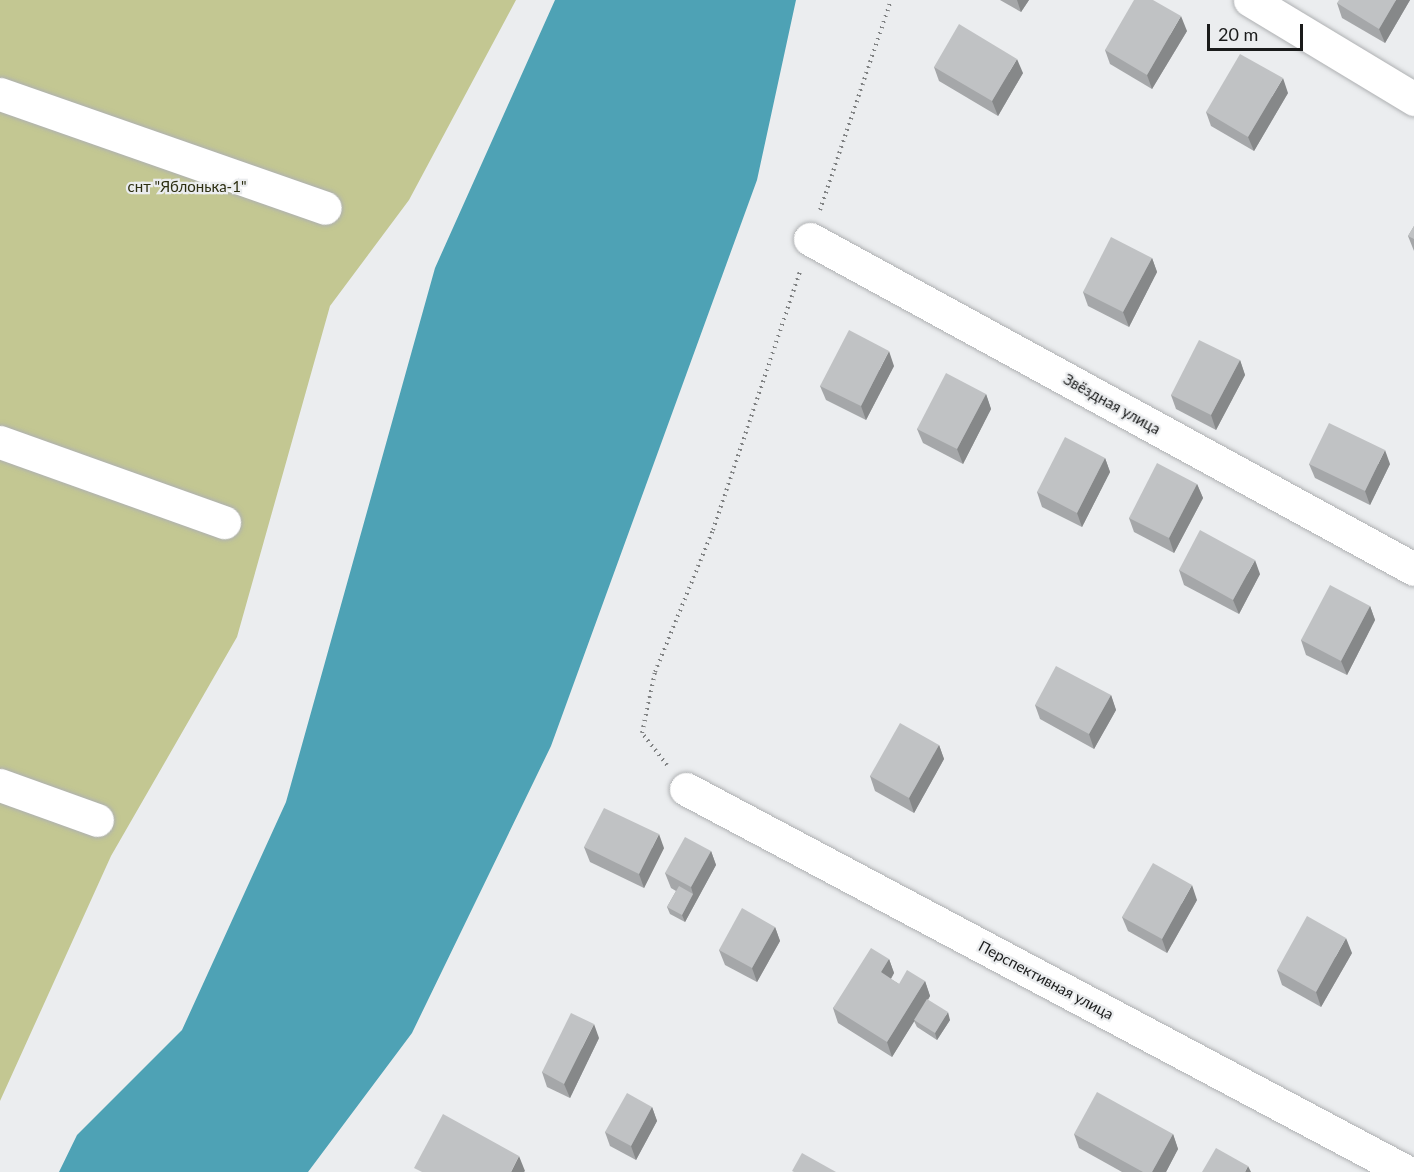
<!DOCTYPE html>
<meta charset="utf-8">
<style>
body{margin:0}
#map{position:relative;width:1414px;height:1172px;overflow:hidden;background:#ebedef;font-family:Lato,sans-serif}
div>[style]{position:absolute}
.green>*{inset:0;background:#c3c792}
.water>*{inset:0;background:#4ea2b5}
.path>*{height:4px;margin-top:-2px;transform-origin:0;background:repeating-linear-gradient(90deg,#808283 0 1.5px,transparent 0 6px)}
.roads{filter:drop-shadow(0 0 2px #aeb0b2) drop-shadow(0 0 2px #aeb0b2)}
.minor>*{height:33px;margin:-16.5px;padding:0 16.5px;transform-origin:16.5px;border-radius:16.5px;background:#fff}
.wall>*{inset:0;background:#a5a7a9}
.shaded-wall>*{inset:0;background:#868889}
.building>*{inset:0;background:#c0c2c4}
span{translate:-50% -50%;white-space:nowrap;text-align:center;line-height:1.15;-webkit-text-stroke:4.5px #ebedef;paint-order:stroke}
.park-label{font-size:15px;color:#2d2f12}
.street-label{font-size:15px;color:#1a1b1b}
.scale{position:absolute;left:1207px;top:24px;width:96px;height:27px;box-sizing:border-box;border:3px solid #1a1b1b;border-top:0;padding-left:8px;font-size:18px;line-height:21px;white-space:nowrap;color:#1a1b1b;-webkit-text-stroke:4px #ebedef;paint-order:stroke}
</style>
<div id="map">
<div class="green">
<i style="clip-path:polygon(0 0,516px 0,409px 200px,330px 306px,237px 637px,111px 856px,0 1101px)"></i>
</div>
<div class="water">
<i style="clip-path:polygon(555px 0,796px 0,757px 180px,551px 746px,412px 1033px,308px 1172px,59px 1172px,77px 1135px,182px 1030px,286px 802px,435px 268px)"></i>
</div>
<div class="path">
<i style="left:820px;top:210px;width:222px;rotate:-71.3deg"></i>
<i style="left:667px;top:765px;width:41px;rotate:-128deg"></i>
<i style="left:642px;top:733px;width:62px;rotate:-78deg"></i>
<i style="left:655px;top:672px;width:153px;rotate:-67.8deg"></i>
<i style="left:713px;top:530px;width:273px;rotate:-71.4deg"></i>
</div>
<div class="roads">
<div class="minor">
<i style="left:1250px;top:0;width:192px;rotate:31.1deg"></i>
<i style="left:0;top:94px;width:344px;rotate:19.3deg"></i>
<i style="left:810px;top:239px;width:688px;rotate:28.65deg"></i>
<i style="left:0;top:442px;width:238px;rotate:19.7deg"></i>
<i style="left:0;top:785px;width:103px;rotate:19.8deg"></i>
<i style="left:686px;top:789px;width:816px;rotate:27.98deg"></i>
</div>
</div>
<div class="wall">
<i style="clip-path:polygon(1000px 0,1029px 0,1021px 12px)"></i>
<i style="clip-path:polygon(1410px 0,1385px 43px,1342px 18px,1337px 3px)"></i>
<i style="clip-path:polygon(1187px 31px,1152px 89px,1110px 64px,1105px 50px)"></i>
<i style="clip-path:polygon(934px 67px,1023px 73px,998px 116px,939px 81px)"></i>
<i style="clip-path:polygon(1288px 93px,1254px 151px,1211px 126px,1206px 112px)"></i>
<i style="clip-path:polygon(1414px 226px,1414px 251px,1408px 236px)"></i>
<i style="clip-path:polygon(1152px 258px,1157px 272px,1129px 327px,1088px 306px,1083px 292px)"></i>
<i style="clip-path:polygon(1240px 360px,1245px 375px,1216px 430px,1176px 409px,1171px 395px)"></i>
<i style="clip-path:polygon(894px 366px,866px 420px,826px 400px,820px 386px)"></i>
<i style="clip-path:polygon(986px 394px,991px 409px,963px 464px,923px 443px,917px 429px)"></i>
<i style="clip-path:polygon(1105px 458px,1110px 472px,1082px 527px,1042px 507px,1037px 492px)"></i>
<i style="clip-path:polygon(1309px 464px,1390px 464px,1370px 505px,1315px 478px)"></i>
<i style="clip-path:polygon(1197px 484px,1203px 498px,1174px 553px,1134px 532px,1129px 518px)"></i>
<i style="clip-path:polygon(1179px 570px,1260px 574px,1239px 614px,1184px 585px)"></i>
<i style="clip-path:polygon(1370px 606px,1375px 620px,1347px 675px,1306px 655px,1301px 640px)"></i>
<i style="clip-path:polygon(1111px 695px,1116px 710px,1094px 749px,1040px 719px,1035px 705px)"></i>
<i style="clip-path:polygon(939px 745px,944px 759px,914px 813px,875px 791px,870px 776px)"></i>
<i style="clip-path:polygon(584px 847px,664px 848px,644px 888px,590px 862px)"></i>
<i style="clip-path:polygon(711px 851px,716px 865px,685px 922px,670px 914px,667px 907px,676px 891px,671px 888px,665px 873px)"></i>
<i style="clip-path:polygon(1197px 900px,1167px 953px,1128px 931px,1122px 917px)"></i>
<i style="clip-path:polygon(775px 927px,780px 941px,757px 982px,725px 965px,719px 950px)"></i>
<i style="clip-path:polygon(1352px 953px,1321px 1007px,1282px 985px,1277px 970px)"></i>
<i style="clip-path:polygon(889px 959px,894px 973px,891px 979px,899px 984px,925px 981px,930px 996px,928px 1000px,950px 1020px,937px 1040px,917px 1027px,914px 1021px,892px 1057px,838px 1023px,833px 1008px)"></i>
<i style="clip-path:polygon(599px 1038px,570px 1098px,547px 1087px,542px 1072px)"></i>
<i style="clip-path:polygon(652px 1107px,657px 1121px,636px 1160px,610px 1146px,605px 1132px)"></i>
<i style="clip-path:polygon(1074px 1134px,1173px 1134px,1178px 1149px,1166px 1172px,1122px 1172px,1079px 1148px)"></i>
</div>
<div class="shaded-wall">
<i style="clip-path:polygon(1017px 0,1029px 0,1021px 12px)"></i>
<i style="clip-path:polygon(1396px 0,1410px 0,1385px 43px,1379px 29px)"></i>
<i style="clip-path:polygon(1181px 16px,1187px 31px,1152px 89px,1147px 75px)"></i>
<i style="clip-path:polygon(1017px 59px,1023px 73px,998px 116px,992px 101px)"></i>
<i style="clip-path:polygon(1283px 78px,1288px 93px,1254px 151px,1248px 137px)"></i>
<i style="clip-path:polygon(1152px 258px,1157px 272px,1129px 327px,1123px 312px)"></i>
<i style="clip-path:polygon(889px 351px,894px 366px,866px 420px,861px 406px)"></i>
<i style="clip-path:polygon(1240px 360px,1245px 375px,1216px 430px,1211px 415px)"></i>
<i style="clip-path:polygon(986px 394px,991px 409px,963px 464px,957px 449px)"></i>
<i style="clip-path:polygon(1385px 450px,1390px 464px,1370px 505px,1365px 491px)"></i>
<i style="clip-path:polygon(1105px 458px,1110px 472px,1082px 527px,1077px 513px)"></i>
<i style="clip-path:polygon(1197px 484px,1203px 498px,1174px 553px,1169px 538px)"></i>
<i style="clip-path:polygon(1255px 560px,1260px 574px,1239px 614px,1233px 600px)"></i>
<i style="clip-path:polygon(1370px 606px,1375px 620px,1347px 675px,1341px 661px)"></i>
<i style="clip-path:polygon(1111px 695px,1116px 710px,1094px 749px,1089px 734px)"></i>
<i style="clip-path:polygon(939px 745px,944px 759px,914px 813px,909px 798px)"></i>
<i style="clip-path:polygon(659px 834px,664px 848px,644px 888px,639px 874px)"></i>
<i style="clip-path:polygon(711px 851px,716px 865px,685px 922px,682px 915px,693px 894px,691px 887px)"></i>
<i style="clip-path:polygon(1192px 885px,1197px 900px,1167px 953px,1162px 939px)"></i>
<i style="clip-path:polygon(775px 927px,780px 941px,757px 982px,752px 968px)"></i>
<i style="clip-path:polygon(1346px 938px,1352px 953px,1321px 1007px,1316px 992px)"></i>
<i style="clip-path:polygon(889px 959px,894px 973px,886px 987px,881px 972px)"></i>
<i style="clip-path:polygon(925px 981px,930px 996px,892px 1057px,887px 1042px)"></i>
<i style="clip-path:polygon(948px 1012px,950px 1020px,937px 1040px,935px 1033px)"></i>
<i style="clip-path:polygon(594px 1024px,599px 1038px,570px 1098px,564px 1084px)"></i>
<i style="clip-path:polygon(652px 1107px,657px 1121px,636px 1160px,631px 1146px)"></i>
<i style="clip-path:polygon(1173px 1134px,1178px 1149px,1166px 1172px,1152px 1172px)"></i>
<i style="clip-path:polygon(519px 1156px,525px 1171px,524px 1172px,511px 1172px)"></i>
<i style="clip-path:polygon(1248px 1166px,1251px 1172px,1245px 1172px)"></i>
</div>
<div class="building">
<i style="clip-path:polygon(1134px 0,1153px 0,1181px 16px,1147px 75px,1105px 50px)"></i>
<i style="clip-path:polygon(1339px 0,1396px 0,1379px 29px,1337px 3px)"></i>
<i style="clip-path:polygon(959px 24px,1017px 59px,992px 101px,934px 67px)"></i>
<i style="clip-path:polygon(1240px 54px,1283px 78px,1248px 137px,1206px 112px)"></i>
<i style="clip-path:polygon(1414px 226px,1414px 239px,1408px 236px)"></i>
<i style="clip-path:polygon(1111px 237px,1152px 258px,1123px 312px,1083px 292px)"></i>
<i style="clip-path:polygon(849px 330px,889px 351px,861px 406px,820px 386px)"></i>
<i style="clip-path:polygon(1199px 340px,1240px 360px,1211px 415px,1171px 395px)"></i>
<i style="clip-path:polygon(946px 373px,986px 394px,957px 449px,917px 429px)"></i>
<i style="clip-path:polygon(1329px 423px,1385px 450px,1365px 491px,1309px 464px)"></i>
<i style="clip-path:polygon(1065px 437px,1105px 458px,1077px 513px,1037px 492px)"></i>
<i style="clip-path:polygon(1157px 463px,1197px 484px,1169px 538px,1129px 518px)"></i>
<i style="clip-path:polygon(1200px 530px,1255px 560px,1233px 600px,1179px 570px)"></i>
<i style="clip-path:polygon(1330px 585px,1370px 606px,1341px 661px,1301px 640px)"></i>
<i style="clip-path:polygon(1056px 666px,1111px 695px,1089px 734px,1035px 705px)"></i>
<i style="clip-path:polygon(900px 723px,939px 745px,909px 798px,870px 776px)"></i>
<i style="clip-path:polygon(604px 808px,659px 834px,639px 874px,584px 847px)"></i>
<i style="clip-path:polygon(685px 837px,711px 851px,691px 887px,665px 873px)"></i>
<i style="clip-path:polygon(1153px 863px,1192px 885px,1162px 939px,1122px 917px)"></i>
<i style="clip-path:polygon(679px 886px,693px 894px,682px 915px,667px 907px)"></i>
<i style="clip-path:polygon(742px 908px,775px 927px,752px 968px,719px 950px)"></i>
<i style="clip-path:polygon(1307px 916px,1346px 938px,1316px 992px,1277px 970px)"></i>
<i style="clip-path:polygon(871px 948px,889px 959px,881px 972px,899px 984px,907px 970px,925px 981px,887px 1042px,833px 1008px)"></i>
<i style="clip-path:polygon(927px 999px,948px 1012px,935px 1033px,914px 1020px)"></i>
<i style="clip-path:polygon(571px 1013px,594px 1024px,564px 1084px,542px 1072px)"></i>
<i style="clip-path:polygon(1097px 1092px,1173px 1134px,1152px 1172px,1143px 1172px,1074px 1134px)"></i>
<i style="clip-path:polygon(627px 1093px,652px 1107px,631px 1146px,605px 1132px)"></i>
<i style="clip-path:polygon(443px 1114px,519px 1156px,511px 1172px,422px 1172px,414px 1168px)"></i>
<i style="clip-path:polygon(1216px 1148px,1248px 1166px,1245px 1172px,1202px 1172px)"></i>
<i style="clip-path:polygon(802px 1153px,836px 1172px,794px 1172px,792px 1171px)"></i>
</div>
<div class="park-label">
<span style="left:187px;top:187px">снт "Яблонька-1"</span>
</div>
<div class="street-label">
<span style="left:1112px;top:404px;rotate:29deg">Звёздная улица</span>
<span style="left:1046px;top:980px;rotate:28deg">Перспективная улица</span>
</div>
<div class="scale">20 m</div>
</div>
